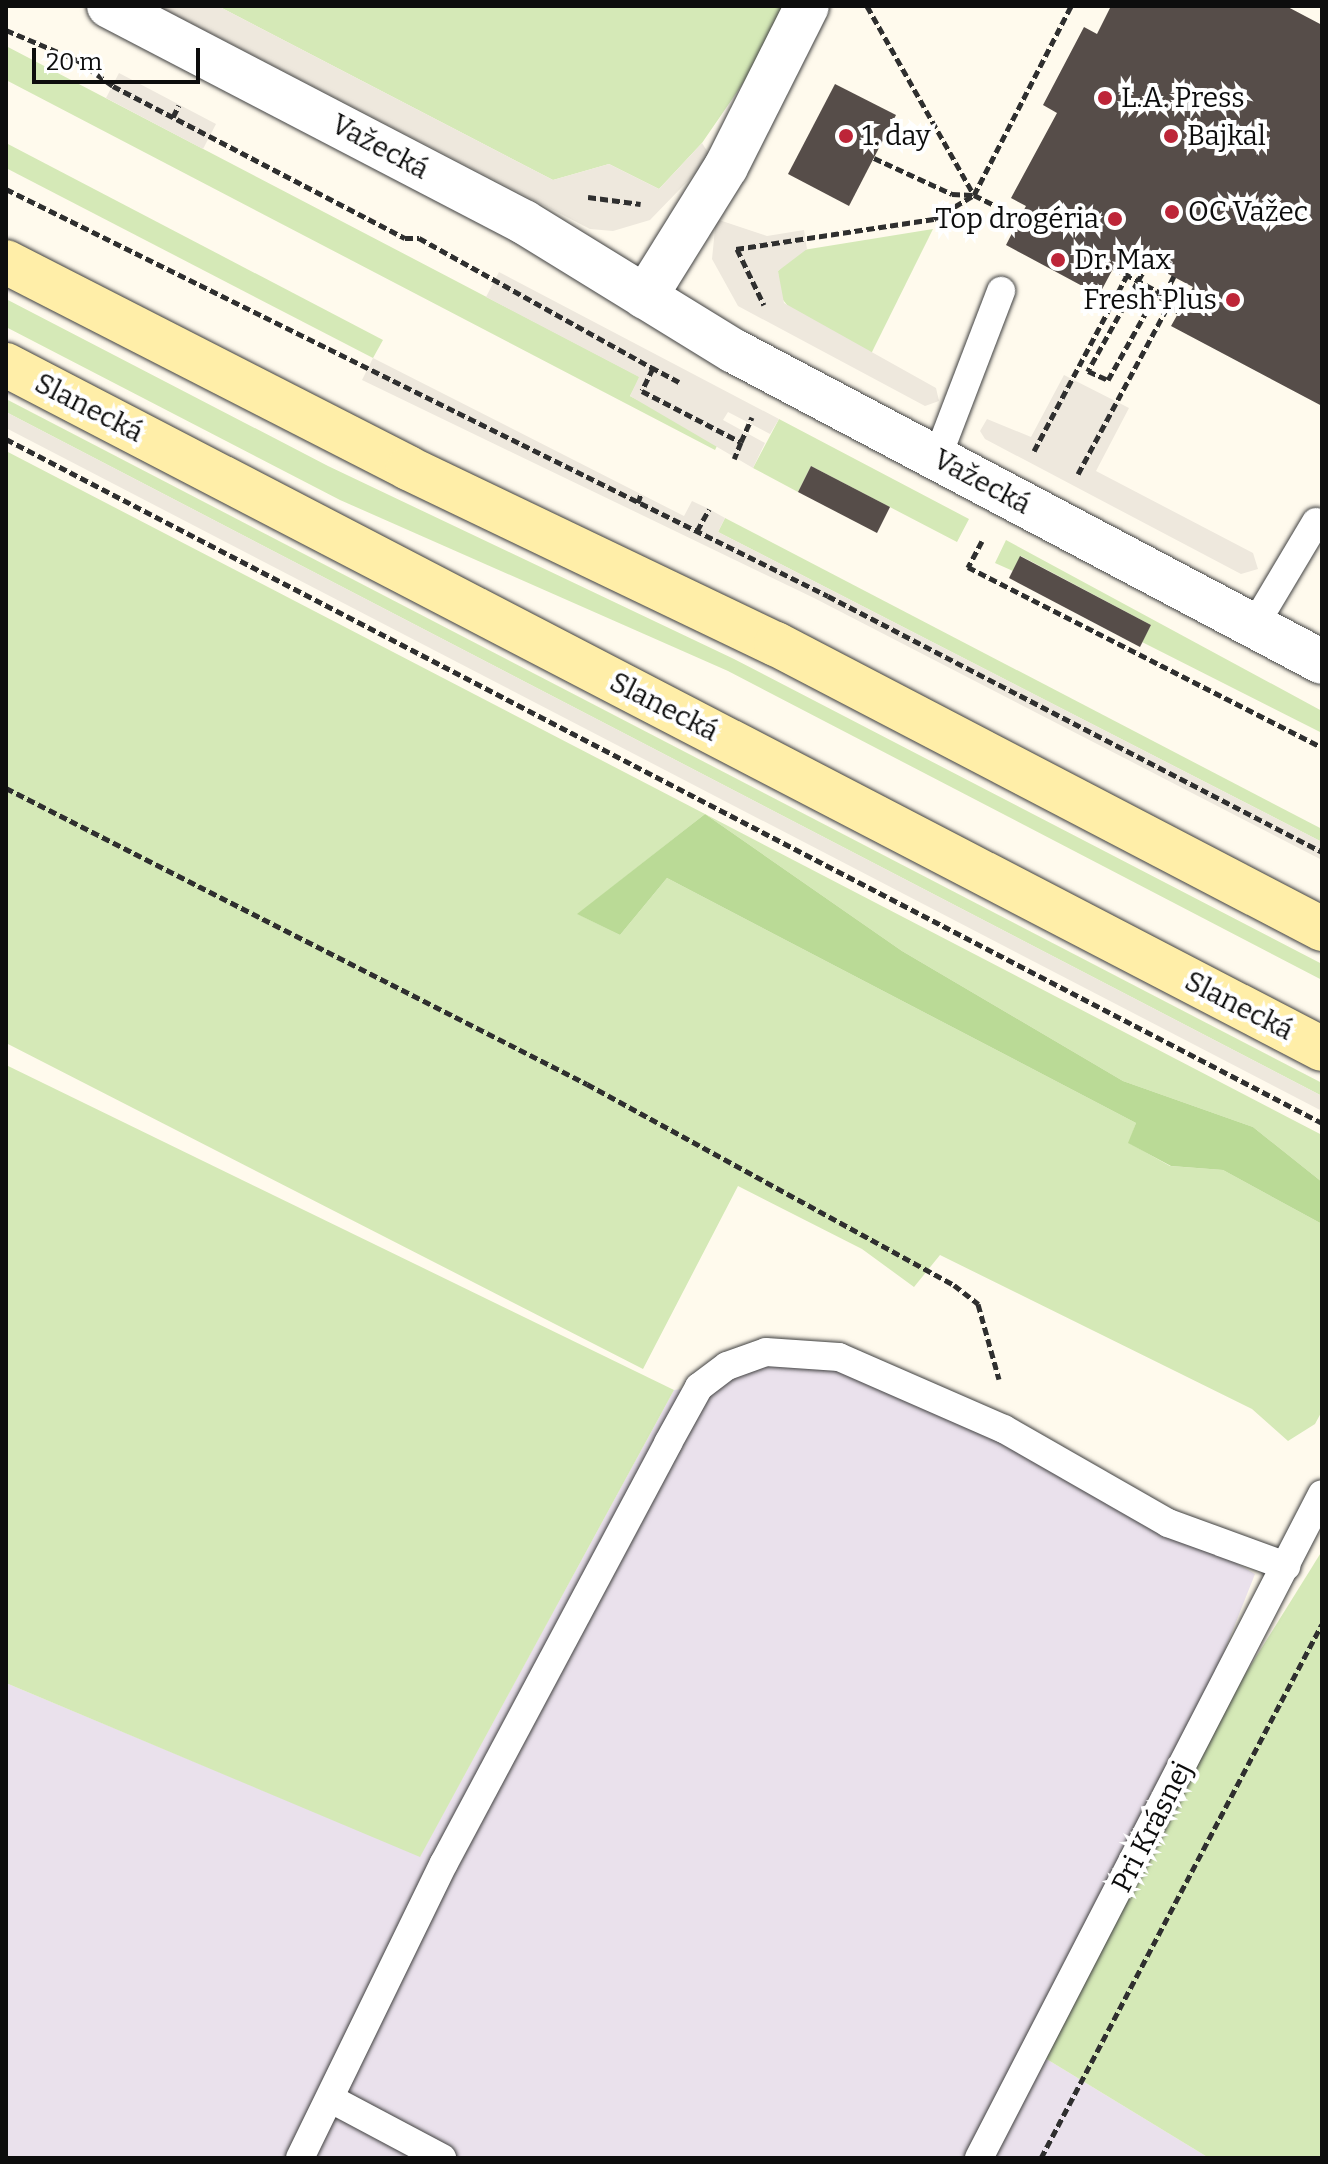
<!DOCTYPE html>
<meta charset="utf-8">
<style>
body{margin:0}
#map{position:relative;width:1328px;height:2164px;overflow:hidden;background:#fffaed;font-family:Bitter,serif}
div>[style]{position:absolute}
.industrial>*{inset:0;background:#eae1ec}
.green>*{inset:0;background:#d5e9b7}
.forest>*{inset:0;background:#bada96}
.plaza>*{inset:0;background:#eee8dd}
.building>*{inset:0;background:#564d49}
.path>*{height:5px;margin-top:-2.5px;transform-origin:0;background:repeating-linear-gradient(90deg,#2f2f2f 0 8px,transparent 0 12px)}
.roads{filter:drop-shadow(0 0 2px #404040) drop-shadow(0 0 2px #404040)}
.service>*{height:28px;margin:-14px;padding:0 14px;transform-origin:14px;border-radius:14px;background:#fff}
.minor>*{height:44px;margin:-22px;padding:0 22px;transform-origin:22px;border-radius:22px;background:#fff}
.secondary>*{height:44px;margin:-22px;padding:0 22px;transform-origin:22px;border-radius:22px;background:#ffeea8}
.path-bridge>*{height:5px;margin-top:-2.5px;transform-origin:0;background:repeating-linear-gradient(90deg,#2f2f2f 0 8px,transparent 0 12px)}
.dots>*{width:22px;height:22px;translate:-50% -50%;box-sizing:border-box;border:4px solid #fff;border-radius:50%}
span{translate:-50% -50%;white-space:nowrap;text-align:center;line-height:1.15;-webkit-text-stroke:8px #fff;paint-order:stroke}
.poi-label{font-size:28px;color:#0d0d0d}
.left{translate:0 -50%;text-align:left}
.right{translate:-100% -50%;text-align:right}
.street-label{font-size:28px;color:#0d0d0d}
.frame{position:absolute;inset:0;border:8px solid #0d0d0d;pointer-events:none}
.scale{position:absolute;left:32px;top:48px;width:168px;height:36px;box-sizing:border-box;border:4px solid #0d0d0d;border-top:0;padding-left:10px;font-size:24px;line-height:28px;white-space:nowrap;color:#0d0d0d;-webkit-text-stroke:6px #fff;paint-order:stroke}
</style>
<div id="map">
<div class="industrial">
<i style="clip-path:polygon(839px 1357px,1004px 1429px,1255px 1574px,1163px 1806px,1035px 2052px,1209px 2158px,6px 2158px,6px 1683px,420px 1856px,674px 1390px,699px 1387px,727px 1366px)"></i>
</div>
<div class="green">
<i style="clip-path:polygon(218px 6px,796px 6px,702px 143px,659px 189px,609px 164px,553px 180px)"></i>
<i style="clip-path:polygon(6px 46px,640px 377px,630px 396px,719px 442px,715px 450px,6px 80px)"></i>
<i style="clip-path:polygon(6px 143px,383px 340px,373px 358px,6px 168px)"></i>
<i style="clip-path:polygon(933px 229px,871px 354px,792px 311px,779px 295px,778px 271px,797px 251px)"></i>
<i style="clip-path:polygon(6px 299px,328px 466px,734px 659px,1322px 964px,1322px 980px,728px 671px,340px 500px,6px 327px)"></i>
<i style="clip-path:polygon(6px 399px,1322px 1083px,1322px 1096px,6px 412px)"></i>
<i style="clip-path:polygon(779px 419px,969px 519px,957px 542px,811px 466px,798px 492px,753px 468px)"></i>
<i style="clip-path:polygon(6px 451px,705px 814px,1322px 1135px,1322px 1182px,1253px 1127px,1123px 1081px,902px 951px,705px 814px,578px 914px,620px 935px,667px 878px,1136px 1123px,1129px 1143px,1170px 1166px,1223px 1170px,1322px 1224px,1322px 1411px,1315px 1424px,1288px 1441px,1252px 1409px,940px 1255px,914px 1287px,862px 1249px,738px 1186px,643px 1369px,6px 1043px)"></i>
<i style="clip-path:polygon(725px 518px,1322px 829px,1322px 842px,718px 532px)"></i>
<i style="clip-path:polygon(1006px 540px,1322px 711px,1322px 733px,1142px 642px,1151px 625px,1021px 556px,1013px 571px,995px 563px)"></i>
<i style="clip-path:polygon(6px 1065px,674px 1390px,420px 1857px,6px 1683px)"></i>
<i style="clip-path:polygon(1322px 1551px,1322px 2158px,1209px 2158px,1035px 2052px,1163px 1806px)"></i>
</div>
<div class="forest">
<i style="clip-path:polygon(705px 814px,902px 951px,1123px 1081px,1253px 1127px,1322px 1182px,1322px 1224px,1223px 1170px,1171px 1166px,1128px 1143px,1136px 1123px,667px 878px,620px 935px,577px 914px)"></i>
</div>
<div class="plaza">
<i style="clip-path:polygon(158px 6px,218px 6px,553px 180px,609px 164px,659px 189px,702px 143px,711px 157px,650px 220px,613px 231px,590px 229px)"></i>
<i style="clip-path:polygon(119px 73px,216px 124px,203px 149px,106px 98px)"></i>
<i style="clip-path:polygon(716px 219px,767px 236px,804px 230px,807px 249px,778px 271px,784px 303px,936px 388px,939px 401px,925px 406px,738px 306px,712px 259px)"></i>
<i style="clip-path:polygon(499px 272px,779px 419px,770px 434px,728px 412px,723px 420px,765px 443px,753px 468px,630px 396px,639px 377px,486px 297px)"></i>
<i style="clip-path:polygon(373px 358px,684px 516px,692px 501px,709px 509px,725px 518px,718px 532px,1322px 842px,1322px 860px,814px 598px,362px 380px)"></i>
<i style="clip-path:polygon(1064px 375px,1129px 408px,1096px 471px,1253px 553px,1258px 569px,1241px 574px,985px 439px,980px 431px,987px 419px,1031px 437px)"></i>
<i style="clip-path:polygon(6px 412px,1322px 1096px,1322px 1111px,6px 428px)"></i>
</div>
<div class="building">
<i style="clip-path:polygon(1111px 6px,1286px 6px,1322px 25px,1322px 406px,1171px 326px,1193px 287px,1123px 250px,1099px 295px,1006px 245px,1026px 206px,1011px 198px,1057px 113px,1043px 105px,1084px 27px,1097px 34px)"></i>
<i style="clip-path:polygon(835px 84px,896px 115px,849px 206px,788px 174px)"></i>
<i style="clip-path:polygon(811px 466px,890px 507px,877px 533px,798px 492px)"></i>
<i style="clip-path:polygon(1020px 556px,1151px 625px,1140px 647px,1009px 578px)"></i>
</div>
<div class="path">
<i style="left:867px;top:6px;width:217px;rotate:60.5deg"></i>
<i style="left:974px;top:195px;width:51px;rotate:26.6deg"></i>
<i style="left:6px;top:30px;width:77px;rotate:22.9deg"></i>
<i style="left:77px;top:60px;width:44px;rotate:35.8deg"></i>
<i style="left:113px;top:86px;width:329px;rotate:27.5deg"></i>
<i style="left:405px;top:238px;width:14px"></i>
<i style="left:419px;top:238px;width:268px;rotate:29.1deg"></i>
<i style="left:173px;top:117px;width:13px;rotate:-63deg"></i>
<i style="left:874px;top:158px;width:86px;rotate:24.8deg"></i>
<i style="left:952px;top:194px;width:21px;rotate:3deg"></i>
<i style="left:6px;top:189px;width:917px;rotate:26.34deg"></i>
<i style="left:828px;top:596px;width:556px;rotate:27.39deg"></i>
<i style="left:588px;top:197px;width:53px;rotate:7.5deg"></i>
<i style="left:736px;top:249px;width:200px;rotate:-8.6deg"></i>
<i style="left:934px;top:219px;width:47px;rotate:-31deg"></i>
<i style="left:974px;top:195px;width:212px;rotate:-62.8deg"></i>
<i style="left:737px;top:249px;width:62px;rotate:64.3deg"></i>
<i style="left:1114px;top:268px;width:78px;rotate:28.2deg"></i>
<i style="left:1174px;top:276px;width:28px;rotate:117deg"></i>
<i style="left:1161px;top:301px;width:21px;rotate:31deg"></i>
<i style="left:679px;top:382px;width:30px;rotate:-152deg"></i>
<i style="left:653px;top:368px;width:25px;rotate:116deg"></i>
<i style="left:642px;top:391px;width:111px;rotate:27.3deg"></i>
<i style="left:741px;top:442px;width:18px;rotate:112deg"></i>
<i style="left:6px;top:439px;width:1483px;rotate:27.46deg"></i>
<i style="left:741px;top:442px;width:27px;rotate:-66deg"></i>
<i style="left:1034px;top:451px;width:199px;rotate:-62.1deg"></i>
<i style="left:1078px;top:474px;width:199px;rotate:-61.8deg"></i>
<i style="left:638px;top:503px;width:9px;rotate:-72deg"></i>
<i style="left:697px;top:531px;width:25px;rotate:-61deg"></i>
<i style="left:982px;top:541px;width:30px;rotate:118deg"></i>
<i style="left:968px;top:567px;width:397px;rotate:27deg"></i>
<i style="left:6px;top:788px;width:652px;rotate:27deg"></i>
<i style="left:587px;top:1084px;width:418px;rotate:28.7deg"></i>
<i style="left:954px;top:1285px;width:31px;rotate:38deg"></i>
<i style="left:978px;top:1304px;width:78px;rotate:74.4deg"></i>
<i style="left:1041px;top:2158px;width:603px;rotate:-62.25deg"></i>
</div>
<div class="roads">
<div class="service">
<i style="left:937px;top:458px;width:179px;rotate:-69deg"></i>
<i style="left:1254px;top:626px;width:121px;rotate:-59.2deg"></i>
<i style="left:331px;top:2099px;width:126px;rotate:28deg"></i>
<i style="left:300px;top:2158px;width:328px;rotate:-64deg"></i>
<i style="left:444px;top:1863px;width:476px;rotate:-61.9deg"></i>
<i style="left:668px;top:1443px;width:64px;rotate:-61deg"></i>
<i style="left:699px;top:1387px;width:35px;rotate:-37deg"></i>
<i style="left:727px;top:1366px;width:41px;rotate:-19.7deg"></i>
<i style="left:766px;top:1352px;width:73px;rotate:3.9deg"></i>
<i style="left:839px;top:1357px;width:180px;rotate:23.6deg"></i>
<i style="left:1004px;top:1429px;width:189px;rotate:29.8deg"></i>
<i style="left:1168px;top:1523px;width:126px;rotate:20deg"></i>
<i style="left:979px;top:2158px;width:747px;rotate:-62.68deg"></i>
</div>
<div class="minor">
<i style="left:109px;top:6px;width:468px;rotate:27.5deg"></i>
<i style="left:524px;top:222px;width:246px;rotate:31.6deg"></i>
<i style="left:734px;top:351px;width:665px;rotate:27.87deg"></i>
<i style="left:645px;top:297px;width:153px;rotate:-58.1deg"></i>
<i style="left:726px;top:167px;width:180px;rotate:-63.3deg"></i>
</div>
<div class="secondary">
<i style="left:6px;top:262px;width:452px;rotate:27.1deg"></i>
<i style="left:408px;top:468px;width:408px;rotate:25.6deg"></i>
<i style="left:776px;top:644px;width:616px;rotate:27.56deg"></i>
<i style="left:6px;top:365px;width:1483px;rotate:27.46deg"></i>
</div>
</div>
<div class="path-bridge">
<i style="left:1148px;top:263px;width:124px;rotate:119.1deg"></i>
<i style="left:1088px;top:371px;width:22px;rotate:24deg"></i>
<i style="left:1108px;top:380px;width:102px;rotate:-60.7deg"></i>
</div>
<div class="dots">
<i style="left:1105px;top:98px;background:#bd2538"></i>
<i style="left:846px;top:136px;background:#bd2538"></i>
<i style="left:1171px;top:136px;background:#bd2538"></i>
<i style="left:1172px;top:212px;background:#bd2538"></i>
<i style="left:1115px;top:219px;background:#bd2538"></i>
<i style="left:1058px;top:260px;background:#bd2538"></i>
<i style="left:1233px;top:300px;background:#bd2538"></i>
</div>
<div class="poi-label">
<span class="left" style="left:1121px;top:98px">L.A. Press</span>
<span class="left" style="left:862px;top:136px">1. day</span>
<span class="left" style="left:1187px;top:136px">Bajkal</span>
<span class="left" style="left:1188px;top:212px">OC Važec</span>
<span class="right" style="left:1099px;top:219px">Top drogéria</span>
<span class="left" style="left:1074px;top:260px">Dr. Max</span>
<span class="right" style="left:1217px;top:300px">Fresh Plus</span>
</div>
<div class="street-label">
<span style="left:380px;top:147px;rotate:28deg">Važecká</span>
<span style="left:89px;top:408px;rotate:27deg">Slanecká</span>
<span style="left:982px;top:482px;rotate:28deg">Važecká</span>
<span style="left:664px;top:707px;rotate:27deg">Slanecká</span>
<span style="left:1239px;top:1006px;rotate:27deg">Slanecká</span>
<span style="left:1152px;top:1827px;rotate:-63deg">Pri Krásnej</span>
</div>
<div class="frame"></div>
<div class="scale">20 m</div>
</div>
